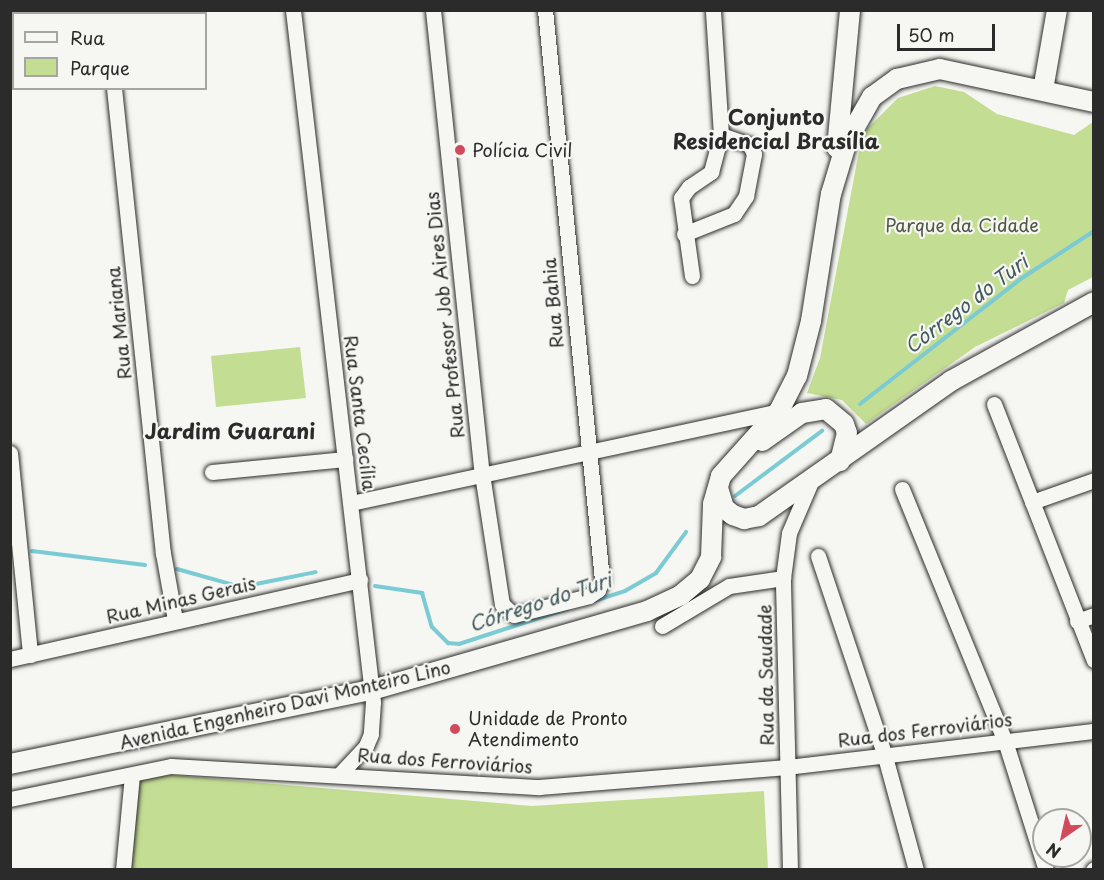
<!DOCTYPE html>
<meta charset="utf-8">
<style>
body{margin:0}
#map{position:relative;width:1104px;height:880px;overflow:hidden;background:#f6f6f2;font-family:"Playpen Sans",sans-serif}
div>[style]{position:absolute}
.green>*{inset:0;background:#c3dd93}
.stream>*{height:4px;margin:-2px;padding:0 2px;transform-origin:2px;border-radius:2px;background:#7acbd4}
.roads{filter:drop-shadow(0 0 2px #2b2b2b) drop-shadow(0 0 2px #2b2b2b)}
.minor>*{height:15px;margin:-7.5px;padding:0 7.5px;transform-origin:7.5px;border-radius:7.5px;background:#f6f6f2}
.major>*{height:20px;margin:-10px;padding:0 10px;transform-origin:10px;border-radius:10px;background:#f6f6f2}
.dots>*{width:16px;height:16px;translate:-50% -50%;box-sizing:border-box;border:3px solid #f6f6f2;border-radius:50%}
span{translate:-50% -50%;white-space:nowrap;text-align:center;line-height:1.15;-webkit-text-stroke:4.5px #f6f6f2;paint-order:stroke}
.poi-label{font-size:18px;color:#2b2b2b}
.left{translate:0 -50%;text-align:left}
.park-label{font-size:18px;color:#515845}
.street-label{font-size:18px;color:#2b2b2b}
.water-label{font-size:20px;color:#435b5e;font-style:italic}
.quarter-label{font-size:21px;color:#2b2b2b;font-weight:700}
.frame{position:absolute;inset:0;border:12px solid #2b2b2b;pointer-events:none}
.legend{position:absolute;left:12px;top:12px;width:195px;height:78px;box-sizing:border-box;background:#f6f6f2;border:2px solid #a5a5a2;margin:0;padding:8px 10px;list-style:none;font-size:18px;color:#2b2b2b}
.legend li{display:flex;align-items:center;gap:12px;height:30px}
.legend b{width:30px;border:2px solid #a5a5a2}
.north{position:absolute;left:1032px;top:808px;width:60px;height:60px;box-sizing:border-box;background:#f6f6f2;border:2px solid #a5a5a2;border-radius:50%;rotate:214deg;font-size:16px;font-weight:700;line-height:24px;text-align:center;color:#2b2b2b}
.north::after{content:'';display:block;margin:auto;width:21px;height:27px;background:#d1495b;clip-path:polygon(50% 0,100% 100%,50% 72%,0 100%)}
.scale{position:absolute;left:897px;top:24px;width:98px;height:27px;box-sizing:border-box;border:3px solid #2b2b2b;border-top:0;padding-left:8px;font-size:18px;line-height:21px;white-space:nowrap;color:#2b2b2b;-webkit-text-stroke:4px #f6f6f2;paint-order:stroke}
</style>
<div id="map">
<div class="green">
<i style="clip-path:polygon(935px 86px,964px 92px,997px 114px,1074px 135px,1093px 122px,1093px 277px,1068px 290px,1064px 303px,975px 347px,866px 424px,842px 400px,807px 393px,820px 358px,860px 146px,868px 128px,898px 98px)"></i>
<i style="clip-path:polygon(300px 347px,306px 398px,216px 407px,211px 356px)"></i>
<i style="clip-path:polygon(171px 775px,532px 806px,764px 791px,768px 869px,130px 870px,139px 778px)"></i>
</div>
<div class="stream">
<i style="left:860px;top:404px;width:205px;rotate:-37.9deg"></i>
<i style="left:1022px;top:278px;width:86px;rotate:-33.1deg"></i>
<i style="left:735px;top:496px;width:109px;rotate:-36.8deg"></i>
<i style="left:32px;top:551px;width:114px;rotate:7.1deg"></i>
<i style="left:177px;top:569px;width:66px;rotate:15.7deg"></i>
<i style="left:241px;top:587px;width:76px;rotate:-11.3deg"></i>
<i style="left:375px;top:586px;width:48px;rotate:8.5deg"></i>
<i style="left:422px;top:593px;width:35px;rotate:74deg"></i>
<i style="left:432px;top:627px;width:23px;rotate:45deg"></i>
<i style="left:448px;top:643px;width:11px;rotate:5deg"></i>
<i style="left:459px;top:644px;width:114px;rotate:-18deg"></i>
<i style="left:594px;top:601px;width:33px;rotate:-18deg"></i>
<i style="left:625px;top:591px;width:36px;rotate:-30deg"></i>
<i style="left:656px;top:573px;width:51px;rotate:-53.8deg"></i>
</div>
<div class="roads">
<div class="minor">
<i style="left:106px;top:10px;width:4px;rotate:90deg"></i>
<i style="left:293px;top:10px;width:697px;rotate:83.41deg"></i>
<i style="left:373px;top:702px;width:32px;rotate:94deg"></i>
<i style="left:371px;top:734px;width:13px;rotate:113deg"></i>
<i style="left:366px;top:746px;width:38px;rotate:133deg"></i>
<i style="left:433px;top:10px;width:467px;rotate:84deg"></i>
<i style="left:482px;top:474px;width:132px;rotate:81.3deg"></i>
<i style="left:502px;top:604px;width:16px;rotate:43deg"></i>
<i style="left:514px;top:615px;width:77px;rotate:-14.2deg"></i>
<i style="left:589px;top:596px;width:11px;rotate:-34deg"></i>
<i style="left:598px;top:590px;width:11px;rotate:-68deg"></i>
<i style="left:602px;top:580px;width:573px;rotate:-95.71deg"></i>
<i style="left:114px;top:88px;width:468px;rotate:84deg"></i>
<i style="left:163px;top:553px;width:68px;rotate:79.8deg"></i>
<i style="left:684px;top:234px;width:54px;rotate:-21.8deg"></i>
<i style="left:734px;top:214px;width:22px;rotate:-56deg"></i>
<i style="left:746px;top:196px;width:43px;rotate:-79.2deg"></i>
<i style="left:754px;top:154px;width:10px;rotate:-114deg"></i>
<i style="left:750px;top:145px;width:31px;rotate:-161deg"></i>
<i style="left:692px;top:276px;width:79px;rotate:-98deg"></i>
<i style="left:681px;top:198px;width:14px;rotate:-54deg"></i>
<i style="left:689px;top:187px;width:27px;rotate:-34deg"></i>
<i style="left:711px;top:172px;width:38px;rotate:-75deg"></i>
<i style="left:721px;top:135px;width:125px;rotate:-93.7deg"></i>
<i style="left:994px;top:404px;width:275px;rotate:68.7deg"></i>
<i style="left:10px;top:453px;width:203px;rotate:84.3deg"></i>
<i style="left:212px;top:472px;width:134px;rotate:-5.6deg"></i>
<i style="left:902px;top:489px;width:272px;rotate:67.8deg"></i>
<i style="left:1005px;top:741px;width:135px;rotate:72.4deg"></i>
<i style="left:1032px;top:502px;width:66px;rotate:-19.5deg"></i>
<i style="left:351px;top:503px;width:438px;rotate:-12.1deg"></i>
<i style="left:818px;top:556px;width:208px;rotate:71.5deg"></i>
<i style="left:884px;top:753px;width:121px;rotate:74.7deg"></i>
<i style="left:1077px;top:621px;width:18px;rotate:-19deg"></i>
<i style="left:662px;top:626px;width:78px;rotate:-30.8deg"></i>
<i style="left:729px;top:586px;width:55px;rotate:-8.4deg"></i>
<i style="left:10px;top:659px;width:359px;rotate:-12.7deg"></i>
<i style="left:10px;top:799px;width:164px;rotate:-11.6deg"></i>
<i style="left:171px;top:766px;width:369px;rotate:3.3deg"></i>
<i style="left:539px;top:787px;width:249px;rotate:-4.6deg"></i>
<i style="left:787px;top:767px;width:309px;rotate:-6.7deg"></i>
<i style="left:123px;top:870px;width:95px;rotate:-84.6deg"></i>
<i style="left:790px;top:870px;width:292px;rotate:-91.4deg"></i>
<i style="left:783px;top:578px;width:45px;rotate:-82.4deg"></i>
<i style="left:789px;top:533px;width:53px;rotate:-66.8deg"></i>
<i style="left:1093px;top:870px;width:1px;rotate:-45deg"></i>
</div>
<div class="major">
<i style="left:1043px;top:90px;width:81px;rotate:-80.1deg"></i>
<i style="left:837px;top:148px;width:139px;rotate:-84.6deg"></i>
<i style="left:762px;top:441px;width:49px;rotate:-35deg"></i>
<i style="left:802px;top:413px;width:24px;rotate:-9deg"></i>
<i style="left:826px;top:409px;width:23px;rotate:40deg"></i>
<i style="left:844px;top:424px;width:9px;rotate:72deg"></i>
<i style="left:847px;top:433px;width:29px;rotate:104deg"></i>
<i style="left:718px;top:488px;width:21px;rotate:73deg"></i>
<i style="left:724px;top:508px;width:11px;rotate:38deg"></i>
<i style="left:733px;top:515px;width:12px;rotate:20deg"></i>
<i style="left:744px;top:519px;width:15px;rotate:-11deg"></i>
<i style="left:759px;top:516px;width:235px;rotate:-35.1deg"></i>
<i style="left:951px;top:381px;width:163px;rotate:-28.9deg"></i>
<i style="left:10px;top:764px;width:369px;rotate:-11.6deg"></i>
<i style="left:372px;top:690px;width:286px;rotate:-16deg"></i>
<i style="left:647px;top:611px;width:38px;rotate:-25deg"></i>
<i style="left:681px;top:595px;width:25px;rotate:-40deg"></i>
<i style="left:700px;top:579px;width:25px;rotate:-63deg"></i>
<i style="left:711px;top:557px;width:53px;rotate:-87.8deg"></i>
<i style="left:713px;top:504px;width:29px;rotate:-74deg"></i>
<i style="left:721px;top:476px;width:87px;rotate:-48.3deg"></i>
<i style="left:779px;top:411px;width:39px;rotate:-63deg"></i>
<i style="left:797px;top:376px;width:57px;rotate:-75.7deg"></i>
<i style="left:811px;top:321px;width:129px;rotate:-81.1deg"></i>
<i style="left:831px;top:194px;width:55px;rotate:-73.2deg"></i>
<i style="left:847px;top:141px;width:51px;rotate:-60.4deg"></i>
<i style="left:872px;top:97px;width:31px;rotate:-36deg"></i>
<i style="left:897px;top:79px;width:44px;rotate:-13.1deg"></i>
<i style="left:940px;top:69px;width:157px;rotate:12.1deg"></i>
</div>
</div>
<div class="dots">
<i style="left:460px;top:150px;background:#d1495b"></i>
<i style="left:455px;top:729px;background:#d1495b"></i>
</div>
<div class="poi-label">
<span class="left" style="left:472px;top:150px">Polícia Civil</span>
<span class="left" style="left:468px;top:729px">Unidade de Pronto<br>Atendimento</span>
</div>
<div class="park-label">
<span style="left:962px;top:225px">Parque da Cidade</span>
</div>
<div class="street-label">
<span style="left:553px;top:303px;rotate:-95deg">Rua Bahia</span>
<span style="left:445px;top:315px;rotate:-96deg">Rua Professor Job Aires Dias</span>
<span style="left:119px;top:323px;rotate:-96deg">Rua Mariana</span>
<span style="left:360px;top:413px;rotate:83deg">Rua Santa Cecília</span>
<span style="left:181px;top:600px;rotate:-13deg">Rua Minas Gerais</span>
<span style="left:766px;top:675px;rotate:-91deg">Rua da Saudade</span>
<span style="left:285px;top:705px;rotate:-13deg">Avenida Engenheiro Davi Monteiro Lino</span>
<span style="left:925px;top:730px;rotate:-7deg">Rua dos Ferroviários</span>
<span style="left:445px;top:761px;rotate:4deg">Rua dos Ferroviários</span>
</div>
<div class="water-label">
<span style="left:966px;top:304px;rotate:-37deg">Córrego do Turi</span>
<span style="left:540px;top:602px;rotate:-18deg">Córrego do Turi</span>
</div>
<div class="quarter-label">
<span style="left:776px;top:128px">Conjunto<br>Residencial Brasília</span>
<span style="left:230px;top:430px">Jardim Guarani</span>
</div>
<div class="frame"></div>
<ul class="legend">
<li><b style="height:8px;background:#f6f6f2"></b>Rua</li>
<li><b style="height:16px;background:#c3dd93"></b>Parque</li>
</ul>
<div class="north">N</div>
<div class="scale">50 m</div>
</div>
